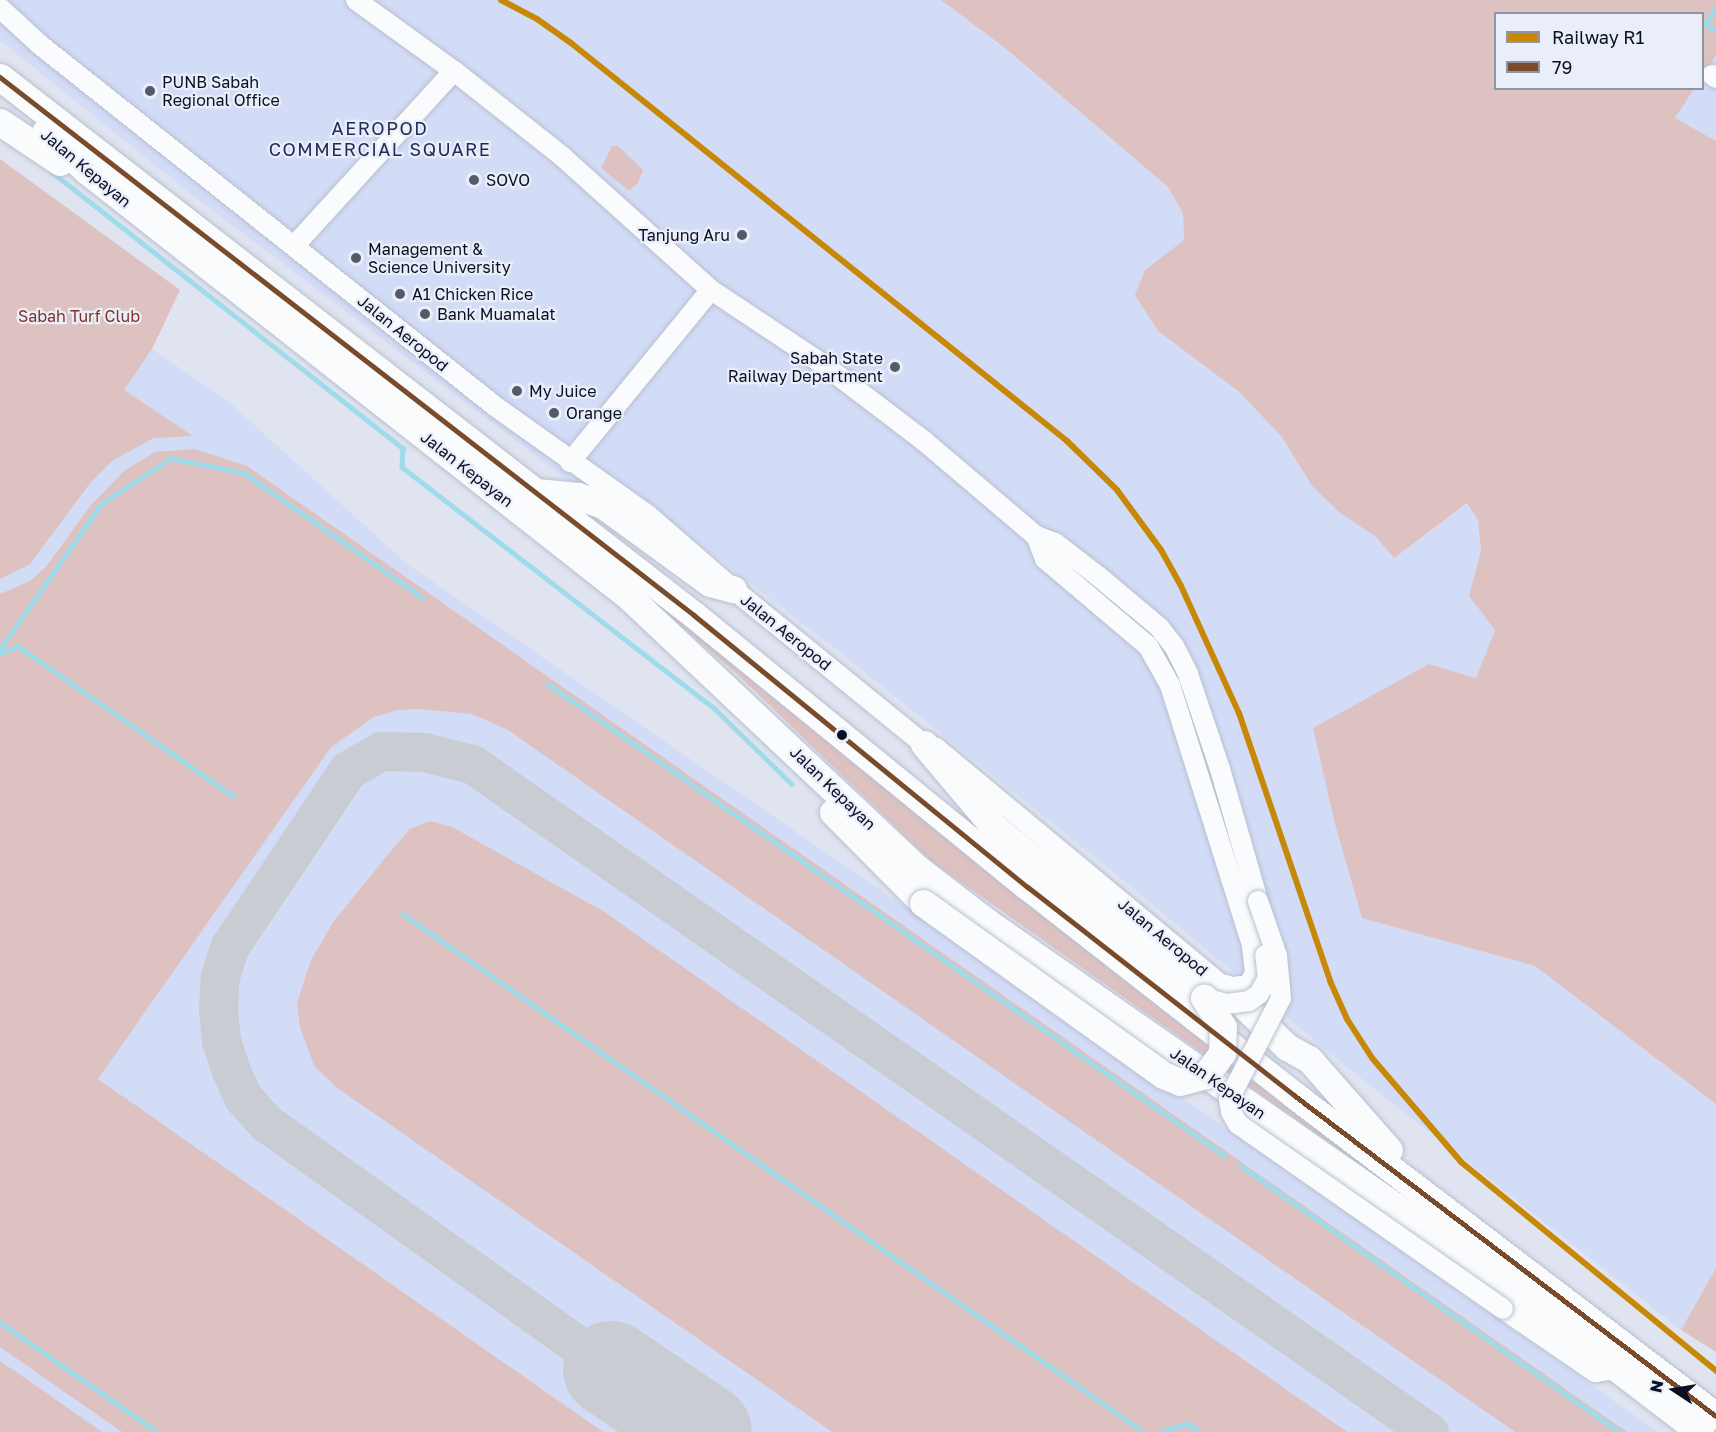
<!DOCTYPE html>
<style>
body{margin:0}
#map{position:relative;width:1716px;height:1432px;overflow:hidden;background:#dfe4f0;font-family:"Golos Text",sans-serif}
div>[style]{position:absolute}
.built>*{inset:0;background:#d3dcf7}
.green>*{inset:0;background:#dec2c2}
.stream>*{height:4.5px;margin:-2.25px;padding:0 2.25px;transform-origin:2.25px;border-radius:2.25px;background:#9fdbe9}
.taxiway>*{height:39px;margin:-19.5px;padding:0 19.5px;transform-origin:19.5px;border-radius:19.5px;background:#caccd4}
.runway>*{height:96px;margin:-48px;padding:0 48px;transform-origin:48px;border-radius:48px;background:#caccd4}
.roads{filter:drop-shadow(0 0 2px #b9bfcf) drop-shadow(0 0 2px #b9bfcf)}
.minor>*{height:20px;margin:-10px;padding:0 10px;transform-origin:10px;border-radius:10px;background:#fafbfd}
.highway>*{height:27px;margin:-13.5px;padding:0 13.5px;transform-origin:13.5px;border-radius:13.5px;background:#fafbfd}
.bridges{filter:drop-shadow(0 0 2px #b9bfcf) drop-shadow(0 0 2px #b9bfcf)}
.minor-bridge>*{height:20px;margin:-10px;padding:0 10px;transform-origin:10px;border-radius:10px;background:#fafbfd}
.highway-bridge>*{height:27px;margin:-13.5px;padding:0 13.5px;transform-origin:13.5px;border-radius:13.5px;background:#fafbfd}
.bus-1>*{height:4.5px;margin:-2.25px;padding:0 2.25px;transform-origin:2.25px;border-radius:2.25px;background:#7a4b2a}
.rail-1>*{height:6px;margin:-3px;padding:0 3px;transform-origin:3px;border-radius:3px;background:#c88807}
.dots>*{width:16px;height:16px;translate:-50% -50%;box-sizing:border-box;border:3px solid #e9eef9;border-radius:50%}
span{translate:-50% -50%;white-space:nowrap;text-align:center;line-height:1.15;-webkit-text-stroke:4.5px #e9eef9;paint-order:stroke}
.poi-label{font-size:16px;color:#0a1023}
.left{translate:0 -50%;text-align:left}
.right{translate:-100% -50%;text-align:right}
.street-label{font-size:16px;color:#0a1023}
.park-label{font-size:16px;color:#833327}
.neighbourhood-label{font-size:18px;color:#212c5a;letter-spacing:1.5px}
.legend{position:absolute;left:1494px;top:12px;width:210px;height:78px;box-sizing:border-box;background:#e9eef9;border:2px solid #9095a3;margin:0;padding:8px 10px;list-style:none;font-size:18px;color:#0a1023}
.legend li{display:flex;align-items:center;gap:12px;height:30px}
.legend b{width:30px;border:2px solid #9095a3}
.north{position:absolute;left:1644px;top:1360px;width:60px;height:60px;-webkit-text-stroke:4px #e9eef9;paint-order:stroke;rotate:282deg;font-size:16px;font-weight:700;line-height:24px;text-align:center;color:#0a1023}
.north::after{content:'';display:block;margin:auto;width:21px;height:27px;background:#0a1023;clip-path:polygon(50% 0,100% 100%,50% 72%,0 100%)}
</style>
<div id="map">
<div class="built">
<i style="clip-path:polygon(0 0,941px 0,1005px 49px,1168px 187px,1183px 213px,1184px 240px,1145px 270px,1158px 331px,1238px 391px,1282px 437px,1312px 486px,1340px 513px,1375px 536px,1394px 557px,1468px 503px,1478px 520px,1481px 550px,1469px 596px,1495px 630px,1476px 678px,1429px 664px,1390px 687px,1363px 918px,1535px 966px,1716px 1104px,1716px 1268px,1681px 1330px,1348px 1068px,1118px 876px,833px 647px,654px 509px,572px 483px,186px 190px,0 40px)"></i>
<i style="clip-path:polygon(1716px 55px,1716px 141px,1675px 118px,1694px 89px,1702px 88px,1703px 76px)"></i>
<i style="clip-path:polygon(152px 349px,229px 402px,407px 564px,1204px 1113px,1658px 1432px,61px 1432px,0 1389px,0 572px)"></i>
</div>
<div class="green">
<i style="clip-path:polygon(941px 0,1716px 0,1716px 55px,1703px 76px,1702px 14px,1496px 14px,1496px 88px,1694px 89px,1675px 118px,1716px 141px,1716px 1104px,1535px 966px,1362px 918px,1335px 824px,1313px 728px,1429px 664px,1476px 678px,1495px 630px,1469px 596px,1481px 550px,1478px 520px,1467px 503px,1394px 558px,1375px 536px,1340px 513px,1312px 486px,1282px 437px,1238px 391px,1158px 331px,1135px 295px,1145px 270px,1184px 240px,1183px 213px,1168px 187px,1006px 49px)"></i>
<i style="clip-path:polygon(612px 146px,618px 146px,643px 170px,638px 183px,629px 191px,601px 168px)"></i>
<i style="clip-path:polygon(0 159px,180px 290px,152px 349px,124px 390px,193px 436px,154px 438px,112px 461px,91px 482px,30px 564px,0 579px)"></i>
<i style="clip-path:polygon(195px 449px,247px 466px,1627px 1432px,1515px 1432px,508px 730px,472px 714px,419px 709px,397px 710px,374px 717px,331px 747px,98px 1079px,603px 1432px,122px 1432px,0 1347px,0 594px,30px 581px,45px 568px,91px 505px,125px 470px,155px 452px)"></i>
<i style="clip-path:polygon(617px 570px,1474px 1245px,931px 861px,736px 673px)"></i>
<i style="clip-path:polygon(430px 821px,452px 827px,603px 911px,1347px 1432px,832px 1432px,336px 1087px,314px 1066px,300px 1027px,297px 1003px,311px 960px,334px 921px,394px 847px,410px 829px)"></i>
<i style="clip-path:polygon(1716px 1268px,1716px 1352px,1681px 1330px)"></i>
<i style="clip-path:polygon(0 1361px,41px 1389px,102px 1432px,0 1432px)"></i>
</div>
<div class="stream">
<i style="left:1716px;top:9px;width:18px;rotate:124deg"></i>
<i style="left:1706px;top:24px;width:12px;rotate:35deg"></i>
<i style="left:52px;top:172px;width:447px;rotate:38.2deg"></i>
<i style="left:403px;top:448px;width:19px;rotate:93deg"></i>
<i style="left:402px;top:467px;width:393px;rotate:37.7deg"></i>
<i style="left:713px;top:707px;width:110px;rotate:44.3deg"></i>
<i style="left:0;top:649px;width:177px;rotate:-55.1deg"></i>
<i style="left:101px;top:504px;width:84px;rotate:-33.3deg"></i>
<i style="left:171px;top:458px;width:75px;rotate:11.6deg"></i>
<i style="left:244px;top:473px;width:218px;rotate:34.9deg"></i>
<i style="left:0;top:653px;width:19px;rotate:-21deg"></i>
<i style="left:18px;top:646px;width:262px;rotate:34.9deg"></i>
<i style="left:548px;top:684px;width:825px;rotate:34.88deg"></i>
<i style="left:403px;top:914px;width:904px;rotate:34.96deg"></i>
<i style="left:1241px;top:1166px;width:462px;rotate:35.1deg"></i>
<i style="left:0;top:1322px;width:192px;rotate:35deg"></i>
<i style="left:1160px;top:1432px;width:30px;rotate:-17deg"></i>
<i style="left:1189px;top:1423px;width:13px;rotate:42deg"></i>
</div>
<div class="taxiway">
<i style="left:611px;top:1369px;width:422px;rotate:-144.5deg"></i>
<i style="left:267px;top:1124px;width:36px;rotate:-132deg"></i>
<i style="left:243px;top:1097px;width:29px;rotate:-115deg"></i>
<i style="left:231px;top:1071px;width:32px;rotate:-108deg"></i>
<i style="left:221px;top:1041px;width:32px;rotate:-95deg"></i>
<i style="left:218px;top:1009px;width:33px;rotate:-87deg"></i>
<i style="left:220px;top:976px;width:32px;rotate:-72deg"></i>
<i style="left:230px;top:946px;width:212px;rotate:-56.2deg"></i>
<i style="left:348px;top:770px;width:38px;rotate:-30deg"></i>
<i style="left:381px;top:751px;width:43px;rotate:1.3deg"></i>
<i style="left:424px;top:752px;width:49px;rotate:14deg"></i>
<i style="left:472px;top:764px;width:1167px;rotate:34.92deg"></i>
</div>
<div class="runway">
<i style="left:611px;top:1369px;width:112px;rotate:34.1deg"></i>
</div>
<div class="roads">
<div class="minor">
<i style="left:0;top:8px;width:53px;rotate:42.7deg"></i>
<i style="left:39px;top:44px;width:584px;rotate:38.46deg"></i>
<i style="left:496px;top:407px;width:186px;rotate:35.4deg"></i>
<i style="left:648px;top:515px;width:113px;rotate:41deg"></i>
<i style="left:733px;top:589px;width:246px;rotate:39.1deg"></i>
<i style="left:924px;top:744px;width:13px;rotate:18deg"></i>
<i style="left:936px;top:748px;width:376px;rotate:39.7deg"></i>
<i style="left:1225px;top:988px;width:23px;rotate:-7deg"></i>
<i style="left:1248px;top:985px;width:13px;rotate:-58deg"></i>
<i style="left:1255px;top:974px;width:29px;rotate:-96deg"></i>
<i style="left:1252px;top:945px;width:273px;rotate:-107.5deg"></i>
<i style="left:1170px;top:685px;width:45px;rotate:-119.4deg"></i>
<i style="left:1148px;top:646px;width:135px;rotate:-139.8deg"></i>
<i style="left:1045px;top:559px;width:25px;rotate:-111deg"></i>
<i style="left:1036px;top:536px;width:147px;rotate:-139.7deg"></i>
<i style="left:924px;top:441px;width:122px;rotate:-142.7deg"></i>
<i style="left:827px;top:367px;width:139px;rotate:-146.4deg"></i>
<i style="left:711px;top:290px;width:199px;rotate:-138.1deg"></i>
<i style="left:563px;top:157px;width:139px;rotate:-141.7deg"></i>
<i style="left:454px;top:71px;width:121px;rotate:-144.1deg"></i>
<i style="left:1712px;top:75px;width:5px;rotate:37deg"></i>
<i style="left:294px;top:246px;width:237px;rotate:-47.6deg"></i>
<i style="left:570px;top:462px;width:222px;rotate:-50.7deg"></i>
<i style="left:1036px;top:536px;width:20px;rotate:20deg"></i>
<i style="left:1055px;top:543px;width:54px;rotate:37.5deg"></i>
<i style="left:1098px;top:576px;width:80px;rotate:39.9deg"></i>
<i style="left:1159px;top:627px;width:24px;rotate:52deg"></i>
<i style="left:1174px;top:646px;width:31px;rotate:63deg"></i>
<i style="left:1188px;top:674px;width:100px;rotate:71.4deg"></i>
<i style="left:1220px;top:769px;width:137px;rotate:73.9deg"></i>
<i style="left:1503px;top:1309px;width:112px;rotate:34.4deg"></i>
<i style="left:1595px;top:1372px;width:20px;rotate:-9deg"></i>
</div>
<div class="highway">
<i style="left:0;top:77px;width:878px;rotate:37.78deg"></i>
<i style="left:694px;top:615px;width:431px;rotate:39.2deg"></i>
<i style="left:1028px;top:887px;width:338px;rotate:38deg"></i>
<i style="left:1294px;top:1095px;width:530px;rotate:37.26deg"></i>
<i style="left:0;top:122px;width:72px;rotate:33.7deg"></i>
<i style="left:45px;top:132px;width:57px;rotate:42.9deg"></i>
<i style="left:87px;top:171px;width:687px;rotate:38.14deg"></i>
<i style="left:627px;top:595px;width:400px;rotate:43.3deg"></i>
<i style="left:918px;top:869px;width:87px;rotate:37.5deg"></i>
<i style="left:987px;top:922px;width:630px;rotate:34.85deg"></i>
<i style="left:1504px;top:1282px;width:247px;rotate:37.4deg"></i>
<i style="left:536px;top:492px;width:42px;rotate:5.4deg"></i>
<i style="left:578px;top:496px;width:27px;rotate:20deg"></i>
<i style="left:603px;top:505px;width:132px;rotate:36.1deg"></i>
<i style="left:710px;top:583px;width:24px;rotate:15deg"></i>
<i style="left:924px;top:744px;width:109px;rotate:49.9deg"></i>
<i style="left:994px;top:827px;width:271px;rotate:39.2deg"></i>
<i style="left:833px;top:812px;width:128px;rotate:45.3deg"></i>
<i style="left:1225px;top:988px;width:86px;rotate:43.6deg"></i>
<i style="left:1287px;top:1047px;width:25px;rotate:29deg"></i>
<i style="left:1309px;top:1059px;width:121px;rotate:48.7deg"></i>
</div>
</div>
<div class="bridges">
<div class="minor-bridge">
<i style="left:1258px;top:901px;width:58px;rotate:70.9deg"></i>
<i style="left:1277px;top:956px;width:42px;rotate:84.6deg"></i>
<i style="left:1281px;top:998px;width:114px;rotate:117.2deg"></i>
<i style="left:1229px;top:1099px;width:13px;rotate:81deg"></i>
<i style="left:1231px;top:1112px;width:14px;rotate:60deg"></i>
<i style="left:1238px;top:1124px;width:323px;rotate:34.9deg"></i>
<i style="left:1204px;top:998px;width:23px;rotate:15deg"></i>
<i style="left:1226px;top:1004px;width:23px;rotate:-7deg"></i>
<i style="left:1249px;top:1001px;width:12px;rotate:-35deg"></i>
<i style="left:1259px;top:994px;width:18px;rotate:-61deg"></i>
<i style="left:1268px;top:978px;width:23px;rotate:-97deg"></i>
</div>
<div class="highway-bridge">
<i style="left:923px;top:903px;width:295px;rotate:35.6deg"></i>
<i style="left:1163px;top:1075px;width:18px;rotate:22deg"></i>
<i style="left:1180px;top:1082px;width:27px;rotate:-15deg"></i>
<i style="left:1206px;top:1075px;width:27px;rotate:-54deg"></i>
<i style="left:1222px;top:1053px;width:26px;rotate:-88deg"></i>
<i style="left:1223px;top:1027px;width:35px;rotate:-123deg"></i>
</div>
</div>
<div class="bus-1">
<i style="left:0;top:77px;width:878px;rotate:37.78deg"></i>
<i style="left:694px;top:615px;width:431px;rotate:39.2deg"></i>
<i style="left:1028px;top:887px;width:338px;rotate:38deg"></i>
<i style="left:1294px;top:1095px;width:530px;rotate:37.26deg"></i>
</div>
<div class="rail-1">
<i style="left:501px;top:0;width:41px;rotate:27.8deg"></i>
<i style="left:537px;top:19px;width:42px;rotate:35.2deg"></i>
<i style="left:571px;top:43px;width:636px;rotate:38.74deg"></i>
<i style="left:1067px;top:441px;width:70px;rotate:44.4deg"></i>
<i style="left:1117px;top:490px;width:74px;rotate:53.7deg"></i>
<i style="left:1161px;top:550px;width:41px;rotate:60.9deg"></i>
<i style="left:1181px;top:586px;width:140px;rotate:65.5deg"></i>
<i style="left:1239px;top:713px;width:283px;rotate:71.2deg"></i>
<i style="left:1330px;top:981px;width:42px;rotate:65.9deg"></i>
<i style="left:1347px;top:1019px;width:46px;rotate:57.3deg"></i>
<i style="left:1372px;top:1058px;width:137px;rotate:49.4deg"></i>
<i style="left:1461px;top:1162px;width:330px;rotate:39.3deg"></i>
</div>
<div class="dots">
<i style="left:150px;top:91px;background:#555a6b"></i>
<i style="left:474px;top:180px;background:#555a6b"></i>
<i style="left:742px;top:235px;background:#555a6b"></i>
<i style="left:356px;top:258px;background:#555a6b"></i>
<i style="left:400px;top:294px;background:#555a6b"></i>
<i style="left:425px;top:314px;background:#555a6b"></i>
<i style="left:895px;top:367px;background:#555a6b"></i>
<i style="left:517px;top:391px;background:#555a6b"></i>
<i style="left:554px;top:413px;background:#555a6b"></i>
<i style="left:842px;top:735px;background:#0a1023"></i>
</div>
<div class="poi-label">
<span class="left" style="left:162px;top:91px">PUNB Sabah<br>Regional Office</span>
<span class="left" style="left:486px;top:180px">SOVO</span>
<span class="right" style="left:730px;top:235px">Tanjung Aru</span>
<span class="left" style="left:368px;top:258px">Management &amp;<br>Science University</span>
<span class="left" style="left:412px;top:294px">A1 Chicken Rice</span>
<span class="left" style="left:437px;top:314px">Bank Muamalat</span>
<span class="right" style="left:883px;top:367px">Sabah State<br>Railway Department</span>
<span class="left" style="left:529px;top:391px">My Juice</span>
<span class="left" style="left:566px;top:413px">Orange</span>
</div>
<div class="street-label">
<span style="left:86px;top:168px;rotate:40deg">Jalan Kepayan</span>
<span style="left:403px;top:333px;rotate:39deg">Jalan Aeropod</span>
<span style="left:467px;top:469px;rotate:38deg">Jalan Kepayan</span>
<span style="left:786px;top:632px;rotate:39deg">Jalan Aeropod</span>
<span style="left:833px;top:788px;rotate:44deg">Jalan Kepayan</span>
<span style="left:1163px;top:937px;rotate:40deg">Jalan Aeropod</span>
<span style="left:1218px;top:1083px;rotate:35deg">Jalan Kepayan</span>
</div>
<div class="park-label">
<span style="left:79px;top:316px">Sabah Turf Club</span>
</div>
<div class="neighbourhood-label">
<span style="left:380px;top:139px">AEROPOD<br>COMMERCIAL SQUARE</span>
</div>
<ul class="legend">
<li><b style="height:8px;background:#c88807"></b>Railway R1</li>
<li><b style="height:8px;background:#7a4b2a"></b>79</li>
</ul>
<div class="north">N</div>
</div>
